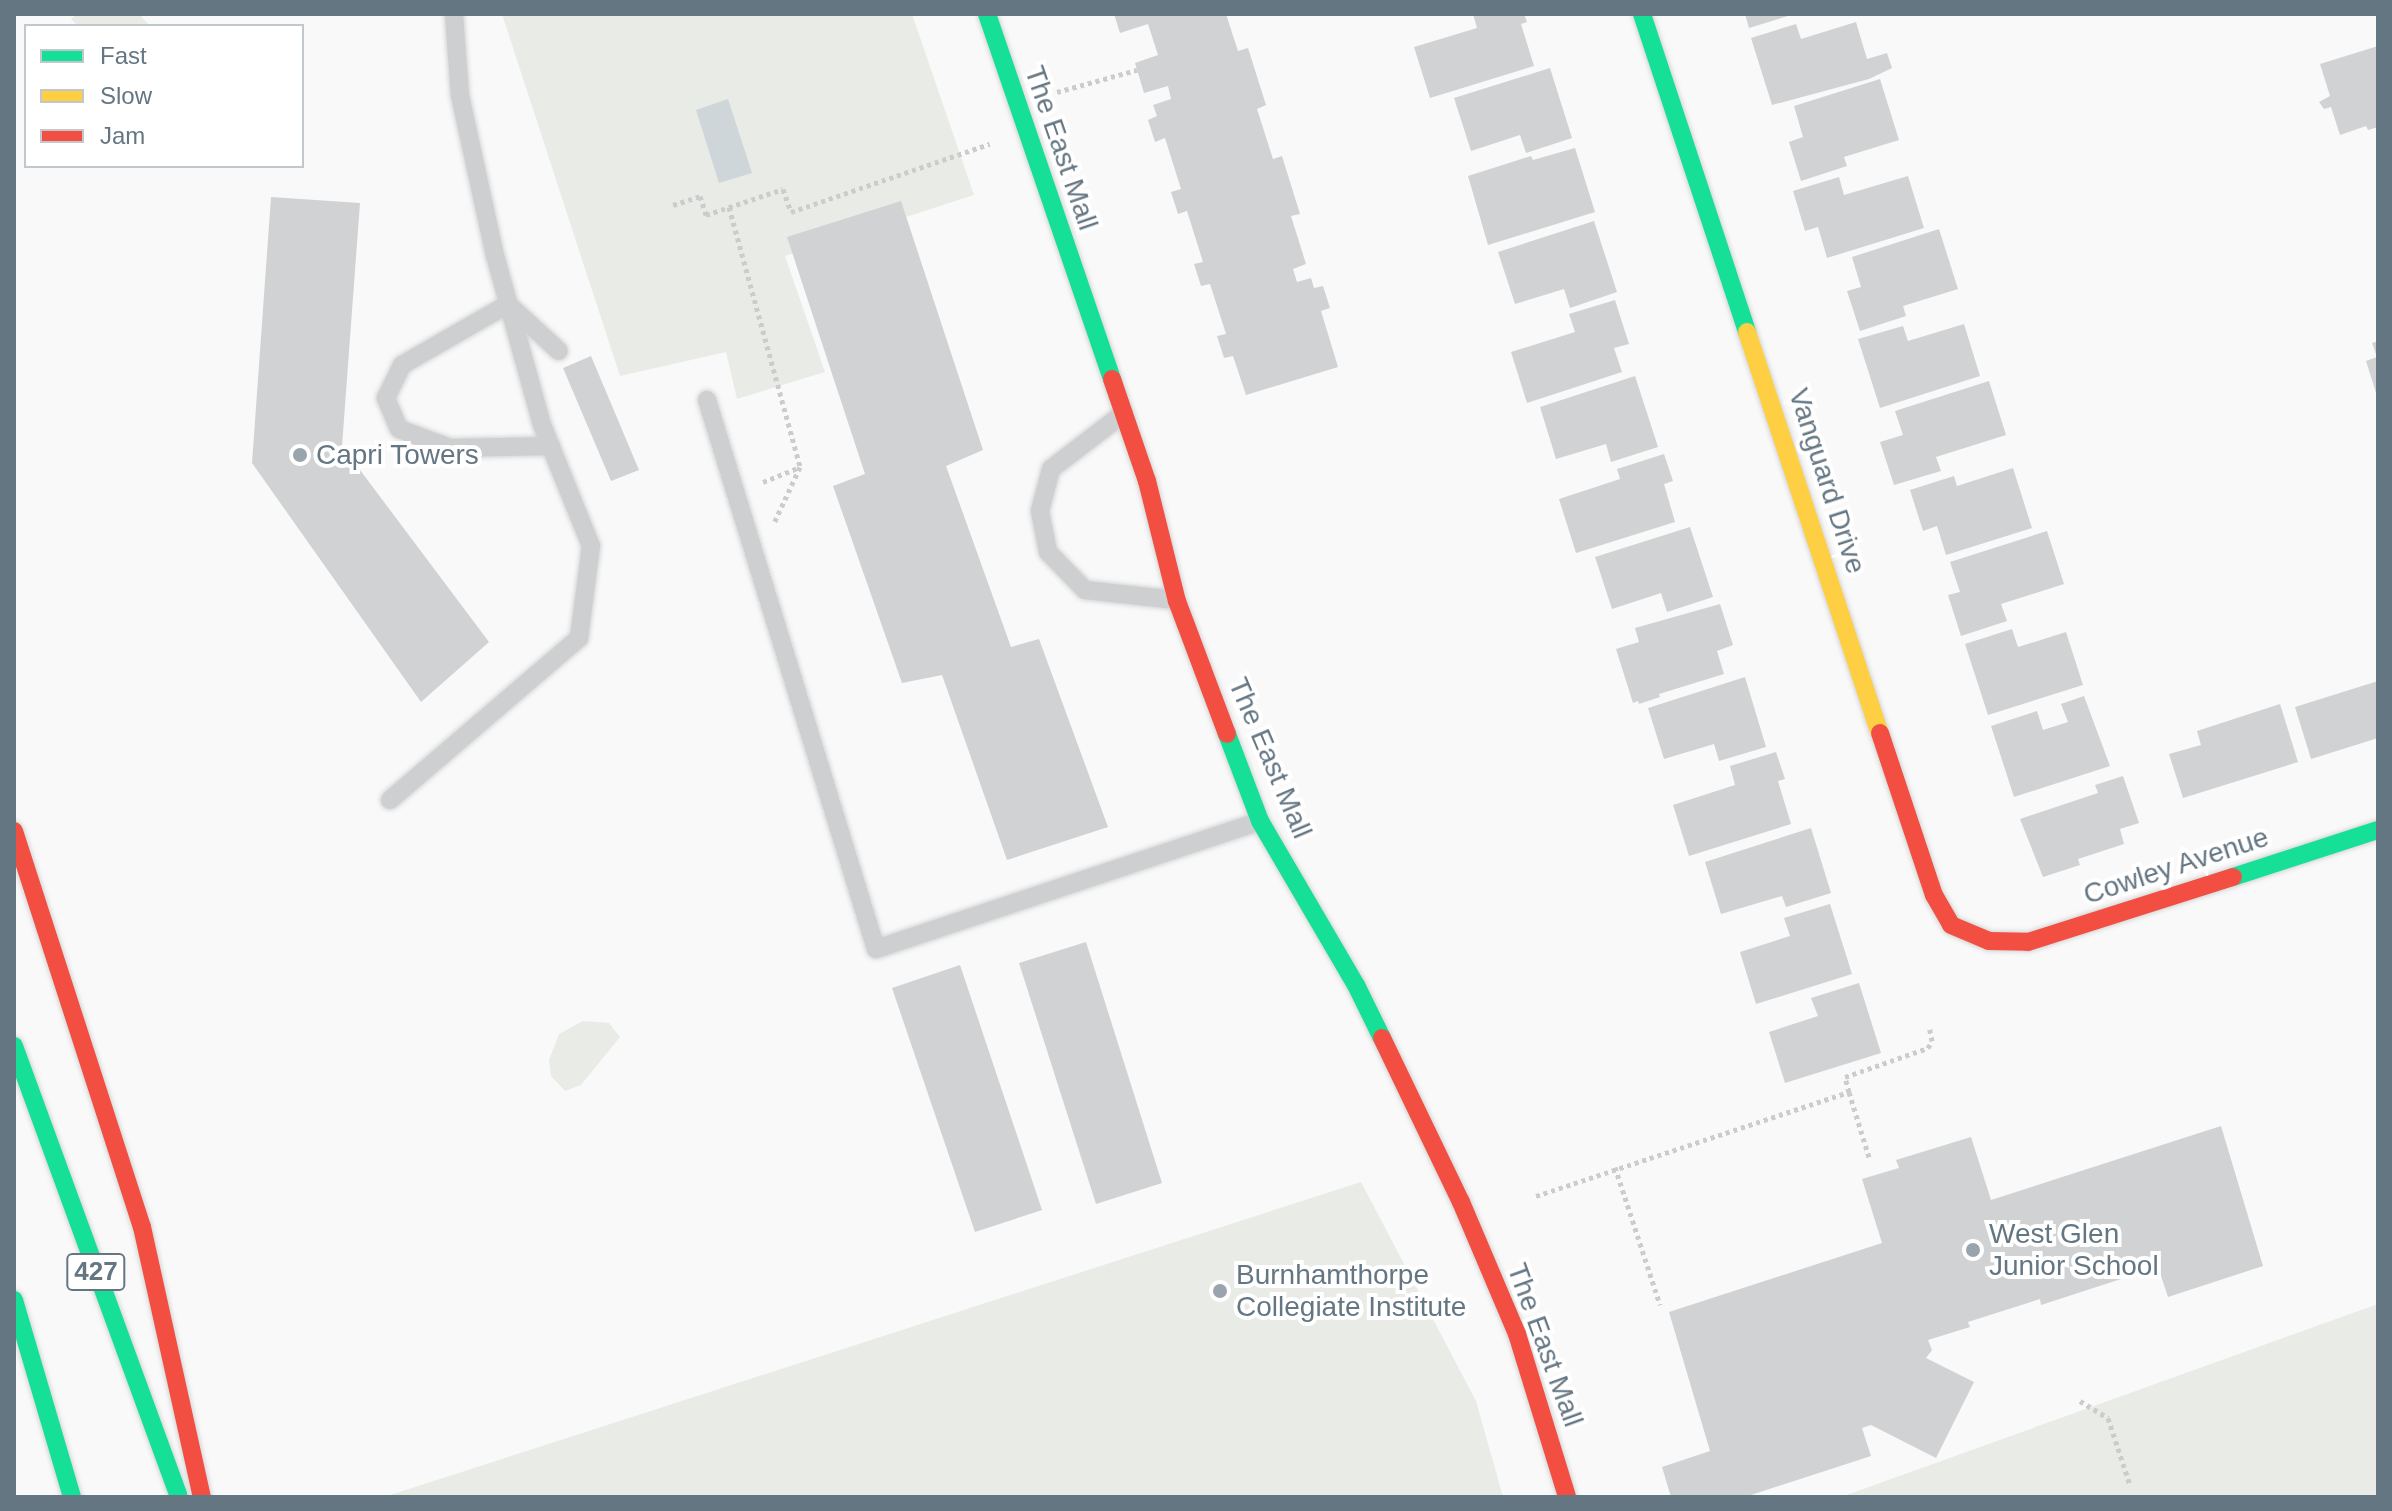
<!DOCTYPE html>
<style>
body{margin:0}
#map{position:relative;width:2392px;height:1511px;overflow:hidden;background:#f9f9f9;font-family:Arial,sans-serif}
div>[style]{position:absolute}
.green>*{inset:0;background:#e8ebe6}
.water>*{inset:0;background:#ced6d9}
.building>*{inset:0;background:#d0d2d3}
.path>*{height:5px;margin-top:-2.5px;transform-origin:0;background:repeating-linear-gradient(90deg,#cbcccd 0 4px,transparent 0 8px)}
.roads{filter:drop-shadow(0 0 2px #d5d6d7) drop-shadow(0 0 2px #d5d6d7)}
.lane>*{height:18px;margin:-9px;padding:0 9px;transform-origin:9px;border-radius:9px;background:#cecfd0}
.fast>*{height:18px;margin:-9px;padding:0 9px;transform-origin:9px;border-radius:9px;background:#16e098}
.slow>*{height:18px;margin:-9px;padding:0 9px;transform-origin:9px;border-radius:9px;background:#ffcf43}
.jam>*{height:18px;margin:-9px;padding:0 9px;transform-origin:9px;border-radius:9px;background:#f24e42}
.dots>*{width:22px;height:22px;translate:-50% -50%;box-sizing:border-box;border:4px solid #fff;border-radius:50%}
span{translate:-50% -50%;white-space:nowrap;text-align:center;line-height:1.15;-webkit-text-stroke:8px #fff;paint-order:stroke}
.shield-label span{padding:2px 6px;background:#fff;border:2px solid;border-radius:6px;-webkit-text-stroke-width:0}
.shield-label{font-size:26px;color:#657683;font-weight:700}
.street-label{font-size:28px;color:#657683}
.poi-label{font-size:28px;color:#657683}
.left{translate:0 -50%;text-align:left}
.frame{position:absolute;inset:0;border:16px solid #657683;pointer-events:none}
.legend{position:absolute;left:24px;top:24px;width:280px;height:144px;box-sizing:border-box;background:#fff;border:2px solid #c1c8cd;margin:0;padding:10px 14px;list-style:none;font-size:24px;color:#657683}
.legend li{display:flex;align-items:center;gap:16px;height:40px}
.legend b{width:40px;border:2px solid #c1c8cd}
</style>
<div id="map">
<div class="green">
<i style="clip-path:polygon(77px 14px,139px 14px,150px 26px,78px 26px,71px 19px)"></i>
<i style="clip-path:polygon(502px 14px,912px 14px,974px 195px,785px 256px,825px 372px,737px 399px,726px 352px,620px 376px)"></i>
<i style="clip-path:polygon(583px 1021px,609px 1023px,620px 1037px,581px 1085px,565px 1091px,551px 1076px,549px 1060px,559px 1034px)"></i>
<i style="clip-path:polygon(1361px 1182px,1476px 1401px,1503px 1497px,384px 1497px)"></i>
<i style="clip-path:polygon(2378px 1304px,2378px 1497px,1841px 1497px)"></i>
</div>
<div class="water">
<i style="clip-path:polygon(728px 99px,752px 173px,719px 183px,696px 110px)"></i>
</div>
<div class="building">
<i style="clip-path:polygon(1114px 14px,1226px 14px,1238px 51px,1248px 48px,1266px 105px,1257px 109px,1273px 159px,1282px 156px,1300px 214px,1291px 216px,1306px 264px,1293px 269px,1297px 282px,1311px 278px,1314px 288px,1323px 286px,1330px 308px,1321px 311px,1338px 367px,1246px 395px,1233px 356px,1224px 358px,1217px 336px,1226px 334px,1210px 284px,1201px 286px,1194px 264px,1203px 262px,1187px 211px,1178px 214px,1171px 192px,1181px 189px,1165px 138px,1155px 142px,1148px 120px,1157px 116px,1153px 105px,1171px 99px,1168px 86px,1144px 93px,1135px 63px,1158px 55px,1148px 24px,1120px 33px)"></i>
<i style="clip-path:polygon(1473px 14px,1524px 14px,1527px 22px,1521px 24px,1534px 66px,1430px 98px,1414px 47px,1477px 28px)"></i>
<i style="clip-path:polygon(1745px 14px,1791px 14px,1791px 15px,1749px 28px)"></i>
<i style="clip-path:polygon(1856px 22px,1867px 59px,1887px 53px,1892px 68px,1869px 79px,1772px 105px,1751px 38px,1796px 24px,1801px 39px)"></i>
<i style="clip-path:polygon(2378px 46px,2378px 127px,2368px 130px,2366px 126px,2340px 135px,2331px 107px,2324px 109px,2319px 102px,2330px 96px,2320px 64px)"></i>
<i style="clip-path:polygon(1550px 68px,1572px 138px,1526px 153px,1520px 135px,1471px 151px,1454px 98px)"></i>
<i style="clip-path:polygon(1880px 79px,1899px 140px,1844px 157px,1847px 166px,1801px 181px,1789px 142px,1803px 137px,1794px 106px)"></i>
<i style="clip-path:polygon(1575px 148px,1595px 212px,1488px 245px,1468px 176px,1531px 156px,1533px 160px)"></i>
<i style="clip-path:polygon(1908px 176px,1924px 228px,1827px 258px,1818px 227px,1805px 231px,1793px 191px,1839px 177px,1844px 195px)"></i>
<i style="clip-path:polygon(271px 197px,360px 203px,342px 446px,489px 642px,421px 702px,252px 463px)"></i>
<i style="clip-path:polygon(901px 201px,983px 450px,946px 466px,1011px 647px,1039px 639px,1108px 827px,1007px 860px,942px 675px,902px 683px,833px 486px,865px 474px,787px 237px)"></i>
<i style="clip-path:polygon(1594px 221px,1617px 292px,1570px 308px,1564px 289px,1515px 304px,1498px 252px)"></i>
<i style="clip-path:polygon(1939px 229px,1958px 289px,1903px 306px,1906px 316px,1860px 331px,1847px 291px,1861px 287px,1852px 257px)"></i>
<i style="clip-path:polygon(1615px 300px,1629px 344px,1614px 348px,1622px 372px,1527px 403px,1511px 352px,1575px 332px,1569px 314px)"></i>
<i style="clip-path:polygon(1964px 324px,1980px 376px,1880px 408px,1858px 339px,1903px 326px,1908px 341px)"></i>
<i style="clip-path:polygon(2378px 341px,2378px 396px,2377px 396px,2366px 361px,2377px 357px,2372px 343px)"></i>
<i style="clip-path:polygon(591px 356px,639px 470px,611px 481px,563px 368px)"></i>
<i style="clip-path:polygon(1635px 376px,1658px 447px,1611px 462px,1606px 444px,1556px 459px,1540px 407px)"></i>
<i style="clip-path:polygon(1989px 381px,2006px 435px,1936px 457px,1941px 471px,1894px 485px,1880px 442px,1903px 435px,1895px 411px)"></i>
<i style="clip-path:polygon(1664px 454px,1673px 481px,1664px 484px,1675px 522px,1576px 553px,1559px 499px,1620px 479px,1617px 469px)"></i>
<i style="clip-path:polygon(2013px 468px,2032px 528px,1946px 555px,1937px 526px,1923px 531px,1910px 490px,1954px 476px,1957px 486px)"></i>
<i style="clip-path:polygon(1690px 527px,1713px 597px,1667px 612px,1661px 593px,1612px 609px,1595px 557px)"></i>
<i style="clip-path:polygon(2047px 531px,2064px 584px,2001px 604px,2007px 621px,1961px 636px,1948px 595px,1960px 592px,1950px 562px)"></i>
<i style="clip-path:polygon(1720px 604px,1733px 645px,1717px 651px,1724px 674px,1659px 694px,1660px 697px,1639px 704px,1638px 701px,1633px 703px,1616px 649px,1639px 642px,1635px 628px)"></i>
<i style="clip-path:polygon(2012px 629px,2018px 647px,2066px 632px,2083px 685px,1988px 715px,1965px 644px)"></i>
<i style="clip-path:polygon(1745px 677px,1766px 747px,1719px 761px,1714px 744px,1664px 759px,1648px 708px)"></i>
<i style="clip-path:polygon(2378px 681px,2378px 738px,2311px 759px,2295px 707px)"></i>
<i style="clip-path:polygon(2084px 696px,2110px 766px,2014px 797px,1991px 726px,2037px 711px,2043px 730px,2068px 722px,2061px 704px)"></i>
<i style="clip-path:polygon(2280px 704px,2298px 762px,2183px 798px,2169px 754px,2201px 745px,2197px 731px)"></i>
<i style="clip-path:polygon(1776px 752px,1785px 779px,1778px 781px,1791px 824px,1689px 856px,1673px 805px,1735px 785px,1730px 766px)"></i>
<i style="clip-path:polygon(2123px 776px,2139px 823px,2120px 829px,2124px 844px,2078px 859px,2080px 865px,2043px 877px,2020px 819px,2098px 793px,2095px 785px)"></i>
<i style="clip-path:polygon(1811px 828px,1831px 893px,1786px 907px,1782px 896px,1721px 914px,1705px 862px)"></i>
<i style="clip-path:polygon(1830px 904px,1852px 974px,1756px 1004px,1740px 952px,1790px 936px,1784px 918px)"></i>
<i style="clip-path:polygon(1086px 942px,1162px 1183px,1096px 1204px,1019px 963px)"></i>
<i style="clip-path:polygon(960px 965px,1042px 1210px,975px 1232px,892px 988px)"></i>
<i style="clip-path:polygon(1859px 983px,1881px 1053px,1785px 1083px,1769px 1032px,1818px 1016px,1811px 998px)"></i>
<i style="clip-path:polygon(2221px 1126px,2263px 1266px,2168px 1297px,2158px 1267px,2041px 1305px,2040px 1299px,1968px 1322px,1970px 1327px,1928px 1340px,1932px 1350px,1926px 1358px,1974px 1382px,1936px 1458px,1871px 1425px,1862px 1428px,1871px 1456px,1745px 1497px,1671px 1497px,1662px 1467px,1710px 1451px,1669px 1312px,1882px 1243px,1862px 1179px,1899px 1168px,1896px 1160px,1971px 1137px,1991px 1200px)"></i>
</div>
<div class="path">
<i style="left:1057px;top:92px;width:83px;rotate:-15.4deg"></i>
<i style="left:673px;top:205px;width:28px;rotate:-18deg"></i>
<i style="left:700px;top:196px;width:20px;rotate:72deg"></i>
<i style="left:706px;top:215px;width:81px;rotate:-18.7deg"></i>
<i style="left:783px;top:189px;width:24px;rotate:71deg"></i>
<i style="left:791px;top:212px;width:210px;rotate:-18.9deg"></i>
<i style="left:729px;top:207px;width:270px;rotate:74.7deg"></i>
<i style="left:800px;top:467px;width:62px;rotate:114.9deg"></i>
<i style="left:763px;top:482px;width:40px;rotate:-22deg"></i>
<i style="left:1849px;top:1092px;width:68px;rotate:72.9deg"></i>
<i style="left:1615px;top:1167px;width:145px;rotate:71.9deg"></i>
<i style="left:1536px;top:1196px;width:330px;rotate:-18.4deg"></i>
<i style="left:1849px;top:1092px;width:16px;rotate:-105deg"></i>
<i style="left:1845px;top:1077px;width:88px;rotate:-19.3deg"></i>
<i style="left:1928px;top:1048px;width:8px;rotate:-60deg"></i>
<i style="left:1932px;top:1041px;width:15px;rotate:-101deg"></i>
<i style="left:2080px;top:1401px;width:33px;rotate:31deg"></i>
<i style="left:2108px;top:1418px;width:71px;rotate:71.8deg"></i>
</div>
<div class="roads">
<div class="lane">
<i style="left:707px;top:400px;width:574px;rotate:72.89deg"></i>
<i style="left:876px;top:949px;width:405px;rotate:-18.4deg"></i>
<i style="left:1124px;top:413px;width:92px;rotate:142.5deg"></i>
<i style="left:1051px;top:469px;width:43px;rotate:104.7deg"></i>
<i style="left:1040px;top:511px;width:42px;rotate:79deg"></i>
<i style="left:1048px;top:552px;width:53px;rotate:45.8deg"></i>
<i style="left:1085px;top:590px;width:91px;rotate:6.3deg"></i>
<i style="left:551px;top:446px;width:101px;rotate:178.9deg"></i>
<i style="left:450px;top:448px;width:54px;rotate:-159.6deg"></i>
<i style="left:399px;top:429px;width:34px;rotate:-113deg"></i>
<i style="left:386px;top:398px;width:37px;rotate:-64deg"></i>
<i style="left:402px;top:365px;width:122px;rotate:-29.9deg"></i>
<i style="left:508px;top:304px;width:69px;rotate:42.7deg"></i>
<i style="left:390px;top:800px;width:249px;rotate:-40.6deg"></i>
<i style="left:579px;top:638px;width:93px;rotate:-82.6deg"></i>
<i style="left:591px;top:546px;width:131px;rotate:-112deg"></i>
<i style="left:542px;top:425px;width:175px;rotate:-105.5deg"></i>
<i style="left:495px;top:256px;width:164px;rotate:-102.3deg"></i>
<i style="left:460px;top:96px;width:82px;rotate:-94.2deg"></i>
</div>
<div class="fast">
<i style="left:987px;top:14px;width:386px;rotate:71.1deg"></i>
<i style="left:1642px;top:14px;width:335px;rotate:71.7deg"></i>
<i style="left:1227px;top:734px;width:93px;rotate:69.2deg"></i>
<i style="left:1260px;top:821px;width:190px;rotate:59.7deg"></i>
<i style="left:1356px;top:985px;width:59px;rotate:63.9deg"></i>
<i style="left:2233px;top:877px;width:152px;rotate:-18deg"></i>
<i style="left:14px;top:1046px;width:478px;rotate:69.9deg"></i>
<i style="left:14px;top:1300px;width:205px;rotate:73.6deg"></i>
</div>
<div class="slow">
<i style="left:1747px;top:332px;width:422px;rotate:71.7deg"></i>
</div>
<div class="jam">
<i style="left:1112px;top:379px;width:108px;rotate:71.1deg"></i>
<i style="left:1147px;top:481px;width:124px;rotate:76deg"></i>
<i style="left:1177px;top:601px;width:142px;rotate:69.4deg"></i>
<i style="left:1880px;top:733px;width:171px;rotate:71.6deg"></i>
<i style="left:1934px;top:895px;width:34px;rotate:60deg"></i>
<i style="left:1951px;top:925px;width:41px;rotate:22.8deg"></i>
<i style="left:1989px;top:941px;width:39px;rotate:1deg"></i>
<i style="left:2028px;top:942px;width:215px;rotate:-17.6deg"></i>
<i style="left:14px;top:831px;width:416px;rotate:72.1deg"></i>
<i style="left:142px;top:1227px;width:277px;rotate:77.5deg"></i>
<i style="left:1382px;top:1038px;width:182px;rotate:64.3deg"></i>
<i style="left:1461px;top:1202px;width:143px;rotate:67deg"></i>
<i style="left:1517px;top:1334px;width:170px;rotate:72.9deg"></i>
</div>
</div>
<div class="dots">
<i style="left:300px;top:455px;background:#99a4ac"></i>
<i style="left:1973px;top:1250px;background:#99a4ac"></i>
<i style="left:1220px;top:1291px;background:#99a4ac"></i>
</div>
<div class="shield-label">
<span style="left:96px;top:1272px">427</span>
</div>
<div class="street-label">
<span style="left:1061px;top:148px;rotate:71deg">The East Mall</span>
<span style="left:1827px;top:481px;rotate:72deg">Vanguard Drive</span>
<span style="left:1270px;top:758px;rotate:67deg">The East Mall</span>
<span style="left:2176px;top:866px;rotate:-18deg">Cowley Avenue</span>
<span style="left:1545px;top:1345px;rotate:70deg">The East Mall</span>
</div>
<div class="poi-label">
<span class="left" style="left:316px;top:455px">Capri Towers</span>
<span class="left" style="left:1989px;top:1250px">West Glen<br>Junior School</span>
<span class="left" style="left:1236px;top:1291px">Burnhamthorpe<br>Collegiate Institute</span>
</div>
<div class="frame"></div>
<ul class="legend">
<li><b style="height:10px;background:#16e098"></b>Fast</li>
<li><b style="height:10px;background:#ffcf43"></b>Slow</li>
<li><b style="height:10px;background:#f24e42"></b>Jam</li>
</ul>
</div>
